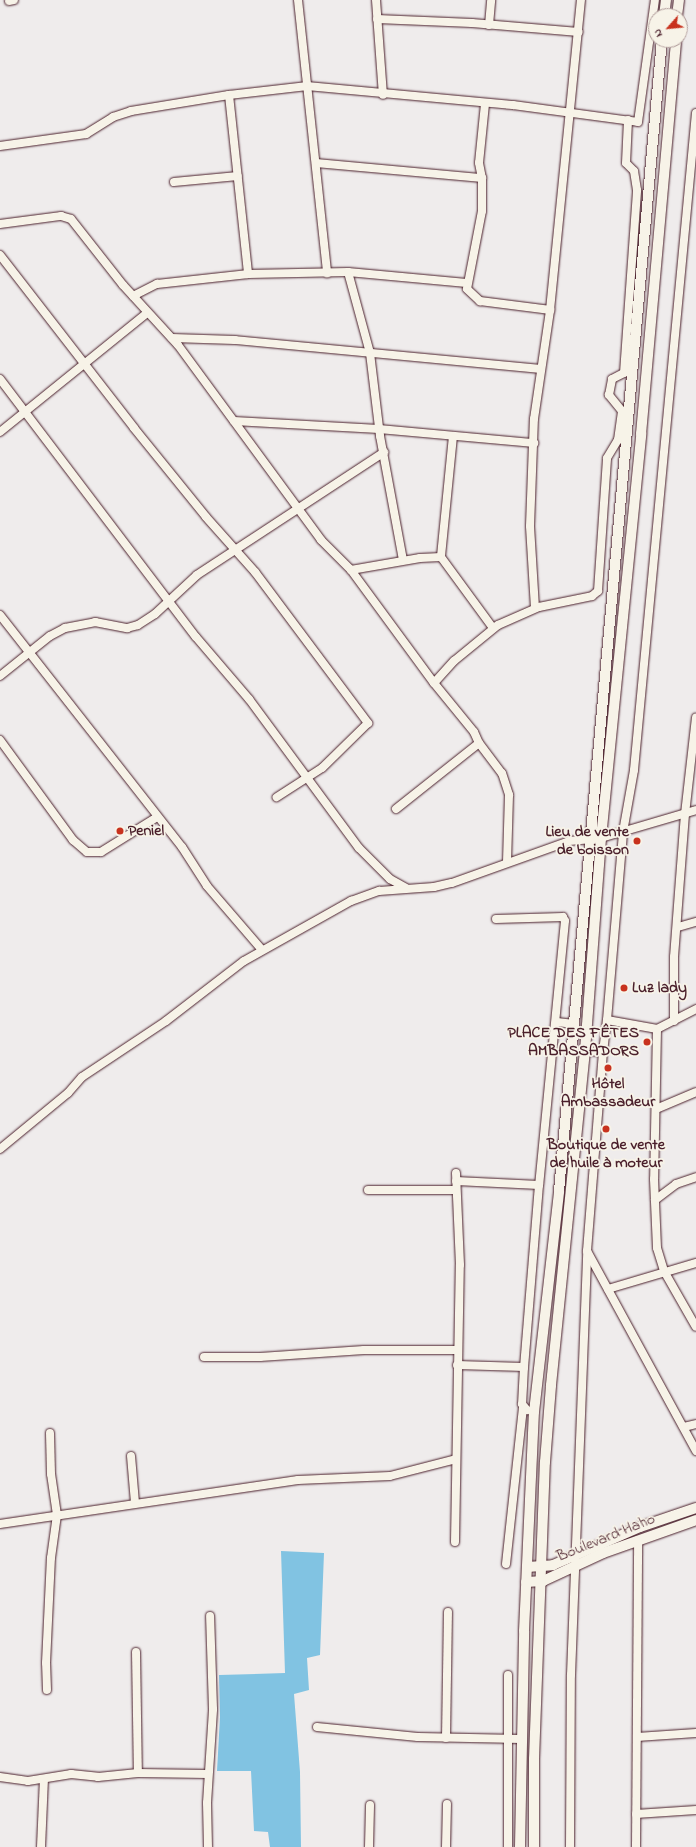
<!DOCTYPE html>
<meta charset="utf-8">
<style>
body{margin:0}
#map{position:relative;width:696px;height:1847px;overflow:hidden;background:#efecec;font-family:"Indie Flower",sans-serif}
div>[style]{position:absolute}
.water>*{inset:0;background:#81c3e2}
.roads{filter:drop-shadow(0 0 1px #4a1f2b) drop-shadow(0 0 1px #4a1f2b)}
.minor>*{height:8px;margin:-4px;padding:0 4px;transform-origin:4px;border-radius:4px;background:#f7f3e8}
.major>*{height:10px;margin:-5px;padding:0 5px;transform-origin:5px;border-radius:5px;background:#f7f3e8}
.dots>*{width:11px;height:11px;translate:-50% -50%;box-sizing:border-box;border:2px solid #f7f3e8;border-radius:50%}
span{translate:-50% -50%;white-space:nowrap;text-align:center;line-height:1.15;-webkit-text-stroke:3.5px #f7f3e8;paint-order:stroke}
.poi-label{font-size:16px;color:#4a1f2b;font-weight:700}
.left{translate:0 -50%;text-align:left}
.right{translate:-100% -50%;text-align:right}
.street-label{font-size:16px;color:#4a1f2b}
.north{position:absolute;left:648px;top:8px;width:40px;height:40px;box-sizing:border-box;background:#f7f3e8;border:1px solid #b29e9c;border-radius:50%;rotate:243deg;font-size:11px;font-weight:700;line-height:16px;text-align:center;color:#4a1f2b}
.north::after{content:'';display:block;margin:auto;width:14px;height:18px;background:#c8321e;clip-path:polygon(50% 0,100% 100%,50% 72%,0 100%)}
</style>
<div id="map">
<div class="water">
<i style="clip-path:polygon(281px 1551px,324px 1553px,320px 1655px,307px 1658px,309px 1690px,294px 1694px,300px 1772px,301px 1847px,270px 1847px,268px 1832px,254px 1831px,251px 1771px,217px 1771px,220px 1717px,219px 1675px,285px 1673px)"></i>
</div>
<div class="roads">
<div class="minor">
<i style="left:298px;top:0;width:275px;rotate:83.9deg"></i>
<i style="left:376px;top:0;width:95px;rotate:85.8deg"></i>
<i style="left:9px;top:1px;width:5px;rotate:-11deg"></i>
<i style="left:377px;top:19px;width:95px;rotate:2.4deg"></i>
<i style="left:472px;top:23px;width:107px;rotate:4.8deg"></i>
<i style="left:489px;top:25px;width:25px;rotate:-85deg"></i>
<i style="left:229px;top:95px;width:180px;rotate:83.9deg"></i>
<i style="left:485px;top:104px;width:59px;rotate:95.8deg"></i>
<i style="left:479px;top:163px;width:15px;rotate:79deg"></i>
<i style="left:482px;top:178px;width:33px;rotate:90deg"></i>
<i style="left:482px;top:211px;width:79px;rotate:100.9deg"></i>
<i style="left:467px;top:289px;width:18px;rotate:43deg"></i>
<i style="left:480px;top:301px;width:71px;rotate:7.3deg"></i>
<i style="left:0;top:146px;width:87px;rotate:-7.9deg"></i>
<i style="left:86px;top:134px;width:32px;rotate:-32deg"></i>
<i style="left:113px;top:117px;width:19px;rotate:-18deg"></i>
<i style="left:131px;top:111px;width:99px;rotate:-9.3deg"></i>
<i style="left:229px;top:95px;width:79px;rotate:-6.6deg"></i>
<i style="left:307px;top:86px;width:207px;rotate:5.3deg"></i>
<i style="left:513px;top:105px;width:126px;rotate:7.7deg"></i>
<i style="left:638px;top:122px;width:123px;rotate:-82.1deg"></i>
<i style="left:316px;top:163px;width:167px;rotate:5.2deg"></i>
<i style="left:174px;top:182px;width:64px;rotate:-5.4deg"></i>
<i style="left:0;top:224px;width:62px;rotate:-7.5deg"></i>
<i style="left:61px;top:216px;width:10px;rotate:17deg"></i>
<i style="left:71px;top:219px;width:84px;rotate:51.8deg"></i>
<i style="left:123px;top:285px;width:81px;rotate:47.5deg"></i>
<i style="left:178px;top:345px;width:242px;rotate:53.7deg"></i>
<i style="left:321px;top:540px;width:42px;rotate:45deg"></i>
<i style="left:351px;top:570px;width:140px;rotate:53.7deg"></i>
<i style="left:434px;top:683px;width:63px;rotate:50.8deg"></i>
<i style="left:474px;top:732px;width:12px;rotate:66deg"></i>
<i style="left:479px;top:743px;width:38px;rotate:53deg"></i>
<i style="left:502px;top:773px;width:23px;rotate:72deg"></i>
<i style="left:509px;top:795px;width:67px;rotate:91.7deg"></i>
<i style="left:0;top:255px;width:219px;rotate:52.2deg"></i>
<i style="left:134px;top:428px;width:114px;rotate:51deg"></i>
<i style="left:206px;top:517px;width:74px;rotate:48.3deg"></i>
<i style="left:255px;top:572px;width:189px;rotate:53.2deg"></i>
<i style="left:368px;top:723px;width:64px;rotate:135.6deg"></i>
<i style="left:322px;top:768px;width:54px;rotate:147.2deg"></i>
<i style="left:348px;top:272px;width:84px;rotate:74.8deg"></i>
<i style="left:370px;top:353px;width:84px;rotate:83.1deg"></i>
<i style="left:380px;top:436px;width:126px;rotate:79.5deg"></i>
<i style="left:133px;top:296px;width:27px;rotate:-27deg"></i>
<i style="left:157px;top:284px;width:92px;rotate:-6.3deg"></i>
<i style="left:248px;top:274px;width:100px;rotate:-1.1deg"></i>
<i style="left:348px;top:272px;width:119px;rotate:5.3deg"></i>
<i style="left:172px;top:338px;width:63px;rotate:1.8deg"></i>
<i style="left:235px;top:340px;width:306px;rotate:5.4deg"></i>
<i style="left:0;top:379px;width:324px;rotate:52.8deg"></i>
<i style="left:196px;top:637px;width:82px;rotate:49.5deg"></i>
<i style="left:249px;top:699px;width:185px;rotate:53.6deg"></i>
<i style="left:359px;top:848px;width:44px;rotate:45deg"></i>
<i style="left:390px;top:879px;width:18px;rotate:29deg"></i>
<i style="left:234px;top:421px;width:145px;rotate:3.2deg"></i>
<i style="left:379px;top:429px;width:156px;rotate:5.2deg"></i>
<i style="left:0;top:432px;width:189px;rotate:-39deg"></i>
<i style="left:453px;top:436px;width:122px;rotate:95.7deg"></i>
<i style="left:441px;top:557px;width:88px;rotate:53.8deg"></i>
<i style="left:618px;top:440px;width:29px;rotate:-82deg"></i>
<i style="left:622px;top:411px;width:21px;rotate:-129deg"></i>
<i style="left:609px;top:395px;width:16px;rotate:-79deg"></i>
<i style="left:612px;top:379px;width:13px;rotate:-27deg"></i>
<i style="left:624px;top:373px;width:183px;rotate:-85.9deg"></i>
<i style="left:637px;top:190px;width:19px;rotate:-99deg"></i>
<i style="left:634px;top:171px;width:11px;rotate:-135deg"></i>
<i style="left:626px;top:163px;width:43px;rotate:-87.3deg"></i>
<i style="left:351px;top:570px;width:70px;rotate:-9.9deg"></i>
<i style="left:420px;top:558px;width:21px;rotate:-3deg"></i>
<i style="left:535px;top:608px;width:82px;rotate:-93.5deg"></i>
<i style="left:530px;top:526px;width:107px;rotate:-87.9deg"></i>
<i style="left:534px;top:419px;width:110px;rotate:-81.6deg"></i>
<i style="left:550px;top:310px;width:312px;rotate:-84.3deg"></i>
<i style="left:0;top:615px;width:295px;rotate:51.9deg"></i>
<i style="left:182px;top:847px;width:46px;rotate:57.3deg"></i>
<i style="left:207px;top:886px;width:84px;rotate:49.3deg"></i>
<i style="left:0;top:676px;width:64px;rotate:-38.7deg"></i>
<i style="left:50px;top:636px;width:17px;rotate:-28deg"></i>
<i style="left:65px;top:628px;width:31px;rotate:-11deg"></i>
<i style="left:95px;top:622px;width:33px;rotate:11deg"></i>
<i style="left:127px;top:628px;width:11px;rotate:-15deg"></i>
<i style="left:138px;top:625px;width:20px;rotate:-33deg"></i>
<i style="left:155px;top:614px;width:57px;rotate:-42.9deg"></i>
<i style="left:197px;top:575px;width:224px;rotate:-33.3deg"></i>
<i style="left:434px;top:683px;width:30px;rotate:-48deg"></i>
<i style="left:454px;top:661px;width:57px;rotate:-39.3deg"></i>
<i style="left:498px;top:625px;width:45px;rotate:-23.7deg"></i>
<i style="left:539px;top:607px;width:54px;rotate:-11.7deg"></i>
<i style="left:592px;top:596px;width:8px;rotate:-40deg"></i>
<i style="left:598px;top:591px;width:133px;rotate:-86.1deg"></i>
<i style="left:607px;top:458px;width:21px;rotate:-59deg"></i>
<i style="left:618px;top:440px;width:11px;rotate:-34deg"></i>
<i style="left:0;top:740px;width:124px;rotate:53.9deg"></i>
<i style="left:73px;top:840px;width:18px;rotate:41deg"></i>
<i style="left:87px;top:852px;width:14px"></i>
<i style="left:101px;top:852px;width:66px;rotate:-32deg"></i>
<i style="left:396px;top:809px;width:106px;rotate:-38.5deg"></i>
<i style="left:496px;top:919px;width:67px;rotate:-1.7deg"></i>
<i style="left:563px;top:917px;width:4px;rotate:63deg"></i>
<i style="left:565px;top:921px;width:265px;rotate:95.6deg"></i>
<i style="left:678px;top:927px;width:19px;rotate:-16deg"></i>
<i style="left:607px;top:1020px;width:189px;rotate:-85.1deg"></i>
<i style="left:623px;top:832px;width:63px;rotate:-79.9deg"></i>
<i style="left:634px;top:770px;width:660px;rotate:-84.61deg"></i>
<i style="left:674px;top:1021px;width:64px;rotate:-90deg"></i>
<i style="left:674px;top:957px;width:143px;rotate:-85.6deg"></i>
<i style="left:685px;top:814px;width:97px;rotate:-83.5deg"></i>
<i style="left:557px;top:1022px;width:17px;rotate:7deg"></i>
<i style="left:657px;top:1029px;width:150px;rotate:91.1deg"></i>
<i style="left:654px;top:1179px;width:69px;rotate:87.5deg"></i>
<i style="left:657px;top:1248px;width:24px;rotate:73deg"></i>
<i style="left:664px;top:1271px;width:64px;rotate:60.3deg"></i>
<i style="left:585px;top:1051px;width:18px;rotate:3deg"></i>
<i style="left:603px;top:1052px;width:32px;rotate:-83deg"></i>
<i style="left:607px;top:1020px;width:51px;rotate:10.2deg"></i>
<i style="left:657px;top:1029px;width:44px;rotate:-27.1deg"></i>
<i style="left:603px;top:1052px;width:200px;rotate:94.6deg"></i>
<i style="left:587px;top:1251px;width:228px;rotate:61.4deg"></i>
<i style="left:656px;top:1109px;width:43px;rotate:-23deg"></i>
<i style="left:0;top:1149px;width:88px;rotate:-39.5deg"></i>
<i style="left:68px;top:1093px;width:21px;rotate:-49deg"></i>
<i style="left:82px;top:1077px;width:101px;rotate:-33.7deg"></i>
<i style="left:166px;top:1021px;width:98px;rotate:-37.6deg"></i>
<i style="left:244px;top:961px;width:123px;rotate:-29.3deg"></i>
<i style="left:351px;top:901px;width:30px;rotate:-20deg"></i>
<i style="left:379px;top:891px;width:55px;rotate:-4.2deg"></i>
<i style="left:434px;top:887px;width:18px;rotate:-13deg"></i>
<i style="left:452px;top:883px;width:124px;rotate:-19.7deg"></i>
<i style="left:569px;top:841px;width:32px;rotate:-5deg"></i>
<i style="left:601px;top:838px;width:99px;rotate:-16.4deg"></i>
<i style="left:456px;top:1181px;width:83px;rotate:2.8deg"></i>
<i style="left:539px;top:1185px;width:183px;rotate:94.7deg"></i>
<i style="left:368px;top:1190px;width:88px"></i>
<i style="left:655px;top:1200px;width:26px;rotate:-37deg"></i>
<i style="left:676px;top:1184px;width:21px;rotate:-19deg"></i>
<i style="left:608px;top:1289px;width:92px;rotate:-16.5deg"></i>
<i style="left:204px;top:1357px;width:56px"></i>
<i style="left:260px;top:1357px;width:104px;rotate:-3.9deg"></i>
<i style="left:364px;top:1350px;width:94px"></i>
<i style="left:457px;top:1365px;width:67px;rotate:1.7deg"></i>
<i style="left:524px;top:1367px;width:37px;rotate:93deg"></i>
<i style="left:522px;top:1404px;width:8px;rotate:50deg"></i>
<i style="left:684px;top:1427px;width:12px;rotate:-14deg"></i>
<i style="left:131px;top:1456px;width:47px;rotate:85.1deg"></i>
<i style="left:0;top:1524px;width:301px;rotate:-8.4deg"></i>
<i style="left:298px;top:1480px;width:92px;rotate:-2.5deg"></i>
<i style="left:390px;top:1476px;width:68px;rotate:-14.4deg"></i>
<i style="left:455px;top:1542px;width:277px;rotate:-89deg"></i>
<i style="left:460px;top:1265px;width:92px;rotate:-92.5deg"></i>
<i style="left:506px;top:1564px;width:158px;rotate:-83.8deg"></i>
<i style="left:136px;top:1652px;width:121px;rotate:89.1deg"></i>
<i style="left:508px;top:1675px;width:172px;rotate:90deg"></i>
<i style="left:47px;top:1690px;width:27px;rotate:-92deg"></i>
<i style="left:46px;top:1663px;width:105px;rotate:-87.3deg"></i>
<i style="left:51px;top:1558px;width:43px;rotate:-82.1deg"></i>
<i style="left:57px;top:1515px;width:41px;rotate:-98.3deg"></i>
<i style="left:51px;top:1474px;width:41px;rotate:-91.4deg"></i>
<i style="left:317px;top:1727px;width:101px;rotate:5.7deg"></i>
<i style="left:418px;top:1737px;width:103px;rotate:1.1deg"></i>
<i style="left:637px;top:1737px;width:59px;rotate:-3.9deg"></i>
<i style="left:446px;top:1738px;width:126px;rotate:-89.1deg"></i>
<i style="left:0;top:1777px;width:28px;rotate:8deg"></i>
<i style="left:28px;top:1781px;width:44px;rotate:-9.2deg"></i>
<i style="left:71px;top:1774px;width:27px;rotate:6deg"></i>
<i style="left:98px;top:1777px;width:40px;rotate:-5.7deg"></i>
<i style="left:138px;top:1773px;width:70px;rotate:0.8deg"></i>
<i style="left:636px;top:1814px;width:60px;rotate:-3.8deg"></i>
<i style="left:41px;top:1847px;width:68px;rotate:-87.5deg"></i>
<i style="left:208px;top:1847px;width:44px;rotate:-91.3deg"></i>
<i style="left:207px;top:1803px;width:94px;rotate:-86.3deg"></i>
<i style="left:213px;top:1709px;width:93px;rotate:-91.8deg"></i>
<i style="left:369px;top:1847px;width:42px;rotate:-88.6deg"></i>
<i style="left:446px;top:1847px;width:43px;rotate:-88.7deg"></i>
<i style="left:570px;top:1847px;width:172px;rotate:-89.7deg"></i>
<i style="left:571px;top:1675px;width:424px;rotate:-87.8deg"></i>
<i style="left:636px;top:1847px;width:307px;rotate:-89.6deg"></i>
</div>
<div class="major">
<i style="left:664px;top:16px;width:16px;rotate:-83deg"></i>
<i style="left:677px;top:16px;width:16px;rotate:-83deg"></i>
<i style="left:527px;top:1567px;width:26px;rotate:-4deg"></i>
<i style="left:553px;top:1565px;width:95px;rotate:-23.6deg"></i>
<i style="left:640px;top:1527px;width:59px;rotate:-18.7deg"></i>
<i style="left:526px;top:1582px;width:17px;rotate:-3deg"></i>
<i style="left:543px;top:1581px;width:66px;rotate:-25deg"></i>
<i style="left:603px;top:1553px;width:99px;rotate:-19.5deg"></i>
<i style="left:520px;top:1847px;width:216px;rotate:-88.9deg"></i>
<i style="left:524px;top:1631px;width:219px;rotate:-87.4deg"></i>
<i style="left:534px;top:1412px;width:222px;rotate:-83.5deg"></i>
<i style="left:559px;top:1191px;width:1156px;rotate:-84.89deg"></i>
<i style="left:534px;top:1847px;width:88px;rotate:-90deg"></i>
<i style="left:534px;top:1759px;width:297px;rotate:-87.9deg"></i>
<i style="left:545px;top:1462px;width:77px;rotate:-85.5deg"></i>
<i style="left:551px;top:1385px;width:336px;rotate:-84.2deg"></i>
<i style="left:585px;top:1051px;width:214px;rotate:-85.7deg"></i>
<i style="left:601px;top:838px;width:406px;rotate:-84.3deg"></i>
<i style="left:641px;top:434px;width:396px;rotate:-84.9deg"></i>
</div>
</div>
<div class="dots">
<i style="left:120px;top:831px;background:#c8321e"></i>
<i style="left:637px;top:841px;background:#c8321e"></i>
<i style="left:624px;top:988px;background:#c8321e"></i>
<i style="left:647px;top:1042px;background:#c8321e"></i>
<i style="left:608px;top:1068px;background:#c8321e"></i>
<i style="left:606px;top:1129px;background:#c8321e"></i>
</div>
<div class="poi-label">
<span class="left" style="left:128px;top:831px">Peniel</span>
<span class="right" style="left:629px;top:841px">Lieu de vente<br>de boisson</span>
<span class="left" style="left:632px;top:988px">Luz lady</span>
<span class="right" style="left:639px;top:1042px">PLACE DES FÊTES<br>AMBASSADORS</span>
<span style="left:608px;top:1093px">Hôtel<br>Ambassadeur</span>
<span style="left:606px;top:1154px">Boutique de vente<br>de huile à moteur</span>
</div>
<div class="street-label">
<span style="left:606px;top:1538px;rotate:-22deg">Boulevard Haho</span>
</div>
<div class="north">N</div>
</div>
